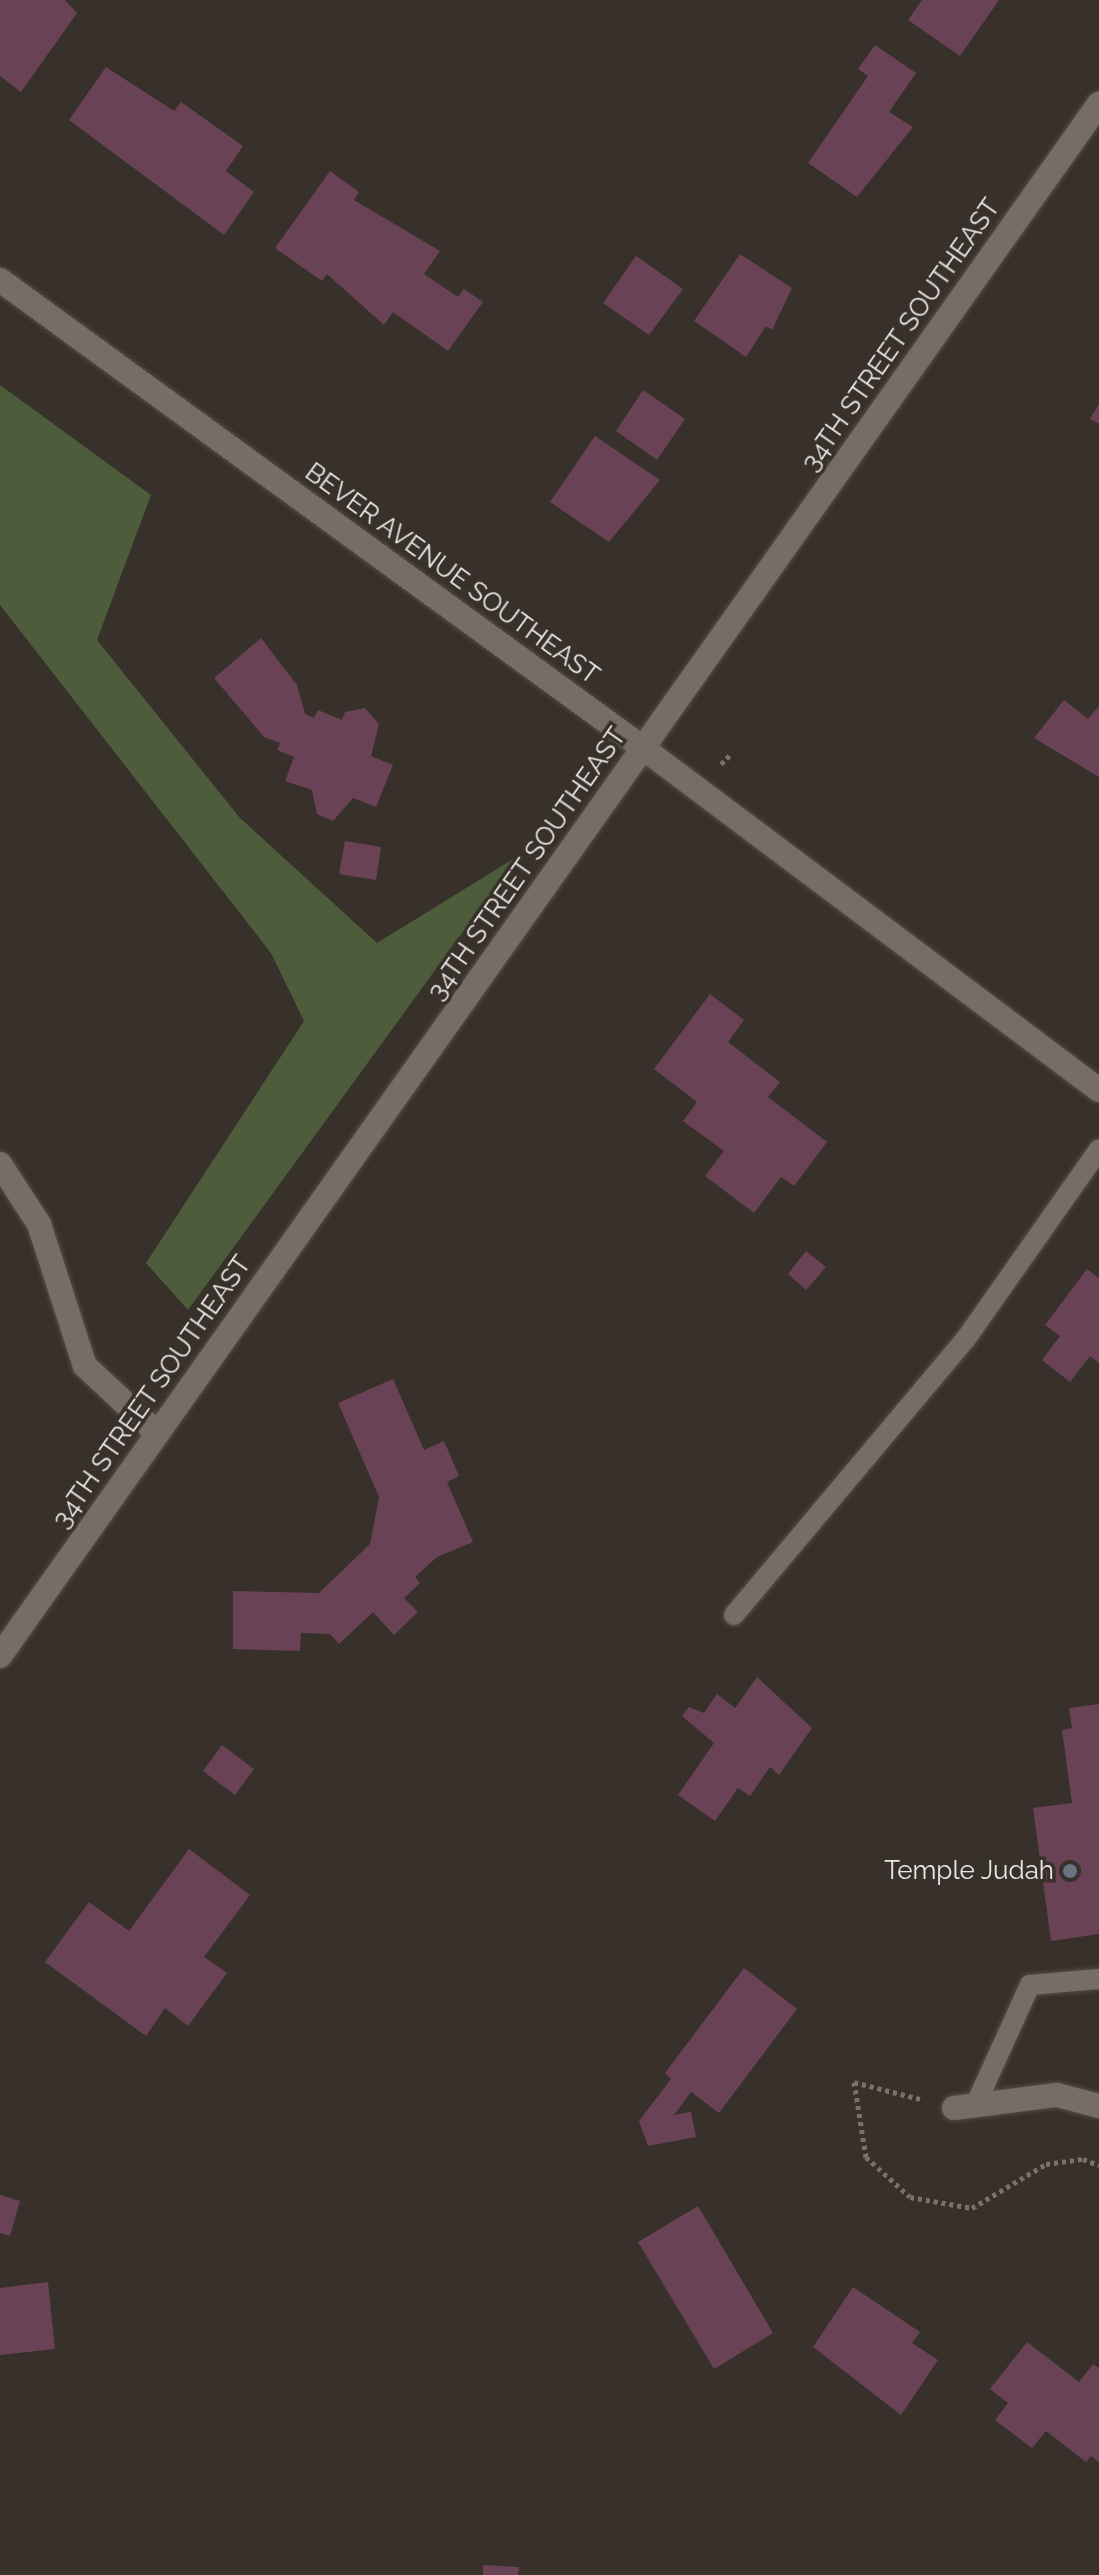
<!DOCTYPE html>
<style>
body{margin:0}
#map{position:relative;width:1099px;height:2575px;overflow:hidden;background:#38302a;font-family:Raleway,sans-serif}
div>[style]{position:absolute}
.green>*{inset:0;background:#4d5d3b}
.building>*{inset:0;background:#694355}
.path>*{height:5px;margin-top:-2.5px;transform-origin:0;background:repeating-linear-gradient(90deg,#79726c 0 4px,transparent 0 8px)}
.roads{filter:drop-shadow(0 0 2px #544e48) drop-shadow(0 0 2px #544e48)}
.lane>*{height:20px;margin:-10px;padding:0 10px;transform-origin:10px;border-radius:10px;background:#766d66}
.street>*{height:24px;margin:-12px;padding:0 12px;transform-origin:12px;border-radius:12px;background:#766d66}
.secondary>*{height:24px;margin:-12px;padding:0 12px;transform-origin:12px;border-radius:12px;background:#766d66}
.dots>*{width:22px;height:22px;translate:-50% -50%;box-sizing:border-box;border:4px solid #38302a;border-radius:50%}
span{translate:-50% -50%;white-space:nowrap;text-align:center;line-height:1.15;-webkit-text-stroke:7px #38302a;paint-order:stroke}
.street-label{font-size:26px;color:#ebe6e2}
.poi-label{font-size:26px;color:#ebe6e2}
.right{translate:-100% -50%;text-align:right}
</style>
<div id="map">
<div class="green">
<i style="clip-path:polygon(0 385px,151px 495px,97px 640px,240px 818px,377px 943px,518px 856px,188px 1310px,146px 1263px,304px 1021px,271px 953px,0 605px)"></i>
</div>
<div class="building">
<i style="clip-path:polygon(0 0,65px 0,77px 13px,21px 92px,0 76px)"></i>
<i style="clip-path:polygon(922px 0,999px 0,960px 56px,908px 20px)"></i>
<i style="clip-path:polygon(875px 45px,916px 73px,889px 112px,913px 127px,857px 197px,808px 163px,868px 76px,858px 69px)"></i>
<i style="clip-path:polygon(106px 67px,174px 111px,181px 102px,243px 146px,226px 171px,254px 192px,224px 235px,69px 120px)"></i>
<i style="clip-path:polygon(330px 171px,359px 192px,354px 200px,440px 251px,424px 274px,458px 297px,464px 289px,483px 302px,448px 351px,393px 312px,384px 325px,327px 274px,322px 281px,275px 248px)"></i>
<i style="clip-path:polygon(740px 254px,792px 288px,772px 330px,766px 326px,746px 357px,694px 321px)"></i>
<i style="clip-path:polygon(636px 256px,683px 289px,649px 335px,603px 303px)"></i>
<i style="clip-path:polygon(643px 390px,685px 419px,657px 460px,616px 431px)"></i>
<i style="clip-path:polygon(1099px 404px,1099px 424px,1090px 419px)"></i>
<i style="clip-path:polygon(595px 436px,660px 480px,609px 542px,550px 502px)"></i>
<i style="clip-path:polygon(261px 638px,297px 685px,305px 714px,314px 718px,318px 710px,342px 720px,345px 712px,365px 708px,379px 724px,371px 756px,393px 765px,376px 807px,353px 798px,333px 821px,317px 814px,312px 790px,285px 781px,294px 757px,277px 750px,280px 743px,264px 737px,214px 678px)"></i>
<i style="clip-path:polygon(1064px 700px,1088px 719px,1099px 706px,1099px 777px,1034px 738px)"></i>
<i style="clip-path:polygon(345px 841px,381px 847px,376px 880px,339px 874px)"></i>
<i style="clip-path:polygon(710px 994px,744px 1020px,728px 1042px,780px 1082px,768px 1097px,827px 1142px,794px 1186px,781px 1177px,754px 1213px,705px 1176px,724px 1151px,683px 1121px,697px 1102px,654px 1069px)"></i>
<i style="clip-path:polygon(806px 1251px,826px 1267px,806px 1290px,788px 1274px)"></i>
<i style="clip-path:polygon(1087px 1269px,1099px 1278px,1099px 1363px,1090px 1356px,1070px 1382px,1042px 1360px,1060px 1336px,1045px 1325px)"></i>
<i style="clip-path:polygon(393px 1379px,424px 1450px,444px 1441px,459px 1476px,447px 1482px,473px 1542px,437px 1557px,415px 1577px,420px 1583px,404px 1598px,418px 1612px,394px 1635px,373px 1612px,339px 1644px,330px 1634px,301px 1633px,300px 1651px,233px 1649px,233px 1591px,319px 1593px,370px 1544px,379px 1497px,338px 1403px)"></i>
<i style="clip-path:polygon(757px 1677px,812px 1728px,779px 1775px,770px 1767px,750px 1796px,738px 1788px,715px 1821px,678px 1795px,714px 1743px,682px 1716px,689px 1707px,704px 1713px,717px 1694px,735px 1708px)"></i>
<i style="clip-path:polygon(1099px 1704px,1099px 1934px,1051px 1941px,1033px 1808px,1072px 1803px,1062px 1730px,1072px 1728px,1069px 1708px)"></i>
<i style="clip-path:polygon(222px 1745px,254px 1769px,235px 1795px,203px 1771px)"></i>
<i style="clip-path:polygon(189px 1849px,250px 1895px,204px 1957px,227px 1973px,188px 2026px,165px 2008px,146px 2036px,45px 1962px,89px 1902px,129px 1931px)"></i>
<i style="clip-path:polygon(744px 1968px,797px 2009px,719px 2113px,691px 2092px,674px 2115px,691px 2112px,696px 2137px,648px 2146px,639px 2121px,671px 2079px,665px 2073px)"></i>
<i style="clip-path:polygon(0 2195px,20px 2201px,10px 2236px,0 2233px)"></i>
<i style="clip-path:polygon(698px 2206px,773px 2333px,714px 2369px,638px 2242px)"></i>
<i style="clip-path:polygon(48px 2282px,55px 2349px,0 2355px,0 2288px)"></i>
<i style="clip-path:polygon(853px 2287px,920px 2332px,912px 2343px,938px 2360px,901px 2415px,813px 2347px)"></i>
<i style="clip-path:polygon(1027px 2342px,1079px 2382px,1093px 2364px,1099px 2368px,1099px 2462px,1091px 2456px,1086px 2462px,1046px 2431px,1032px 2448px,995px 2420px,1008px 2403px,990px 2389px)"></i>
<i style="clip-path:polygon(483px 2565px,519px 2567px,518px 2575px,483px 2575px)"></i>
</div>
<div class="path">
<i style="left:721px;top:764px;width:13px;rotate:-45deg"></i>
<i style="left:920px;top:2099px;width:68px;rotate:-165.6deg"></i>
<i style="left:854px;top:2082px;width:76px;rotate:80.9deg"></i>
<i style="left:866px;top:2157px;width:59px;rotate:42.3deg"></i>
<i style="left:910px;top:2197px;width:63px;rotate:10.1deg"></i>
<i style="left:972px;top:2208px;width:86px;rotate:-30.7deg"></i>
<i style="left:1046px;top:2164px;width:37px;rotate:-8deg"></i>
<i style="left:1083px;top:2159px;width:17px;rotate:21deg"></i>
</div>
<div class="roads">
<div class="lane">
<i style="left:734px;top:1615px;width:359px;rotate:-50deg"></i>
<i style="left:965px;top:1340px;width:233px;rotate:-54.9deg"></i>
<i style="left:975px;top:2106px;width:133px;rotate:-65.6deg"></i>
<i style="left:1030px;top:1985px;width:69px;rotate:-5deg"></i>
</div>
<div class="street">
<i style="left:0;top:280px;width:795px;rotate:36.05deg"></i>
<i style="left:0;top:1164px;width:72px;rotate:57deg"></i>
<i style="left:39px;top:1224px;width:149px;rotate:72.1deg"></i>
<i style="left:85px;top:1366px;width:98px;rotate:42.9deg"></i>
<i style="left:954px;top:2108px;width:104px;rotate:-7.2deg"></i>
<i style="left:1057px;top:2095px;width:43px;rotate:14.7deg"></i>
</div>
<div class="secondary">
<i style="left:643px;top:748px;width:570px;rotate:36.87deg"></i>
<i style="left:0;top:1656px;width:1902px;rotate:-54.7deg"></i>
</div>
</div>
<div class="dots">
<i style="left:1070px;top:1871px;background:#6b7280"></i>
</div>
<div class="street-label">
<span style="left:901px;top:335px;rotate:-55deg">34TH STREET SOUTHEAST</span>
<span style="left:452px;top:574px;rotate:36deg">BEVER AVENUE SOUTHEAST</span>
<span style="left:527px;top:864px;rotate:-55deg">34TH STREET SOUTHEAST</span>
<span style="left:152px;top:1392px;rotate:-55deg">34TH STREET SOUTHEAST</span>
</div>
<div class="poi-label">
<span class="right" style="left:1054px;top:1871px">Temple Judah</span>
</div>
</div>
